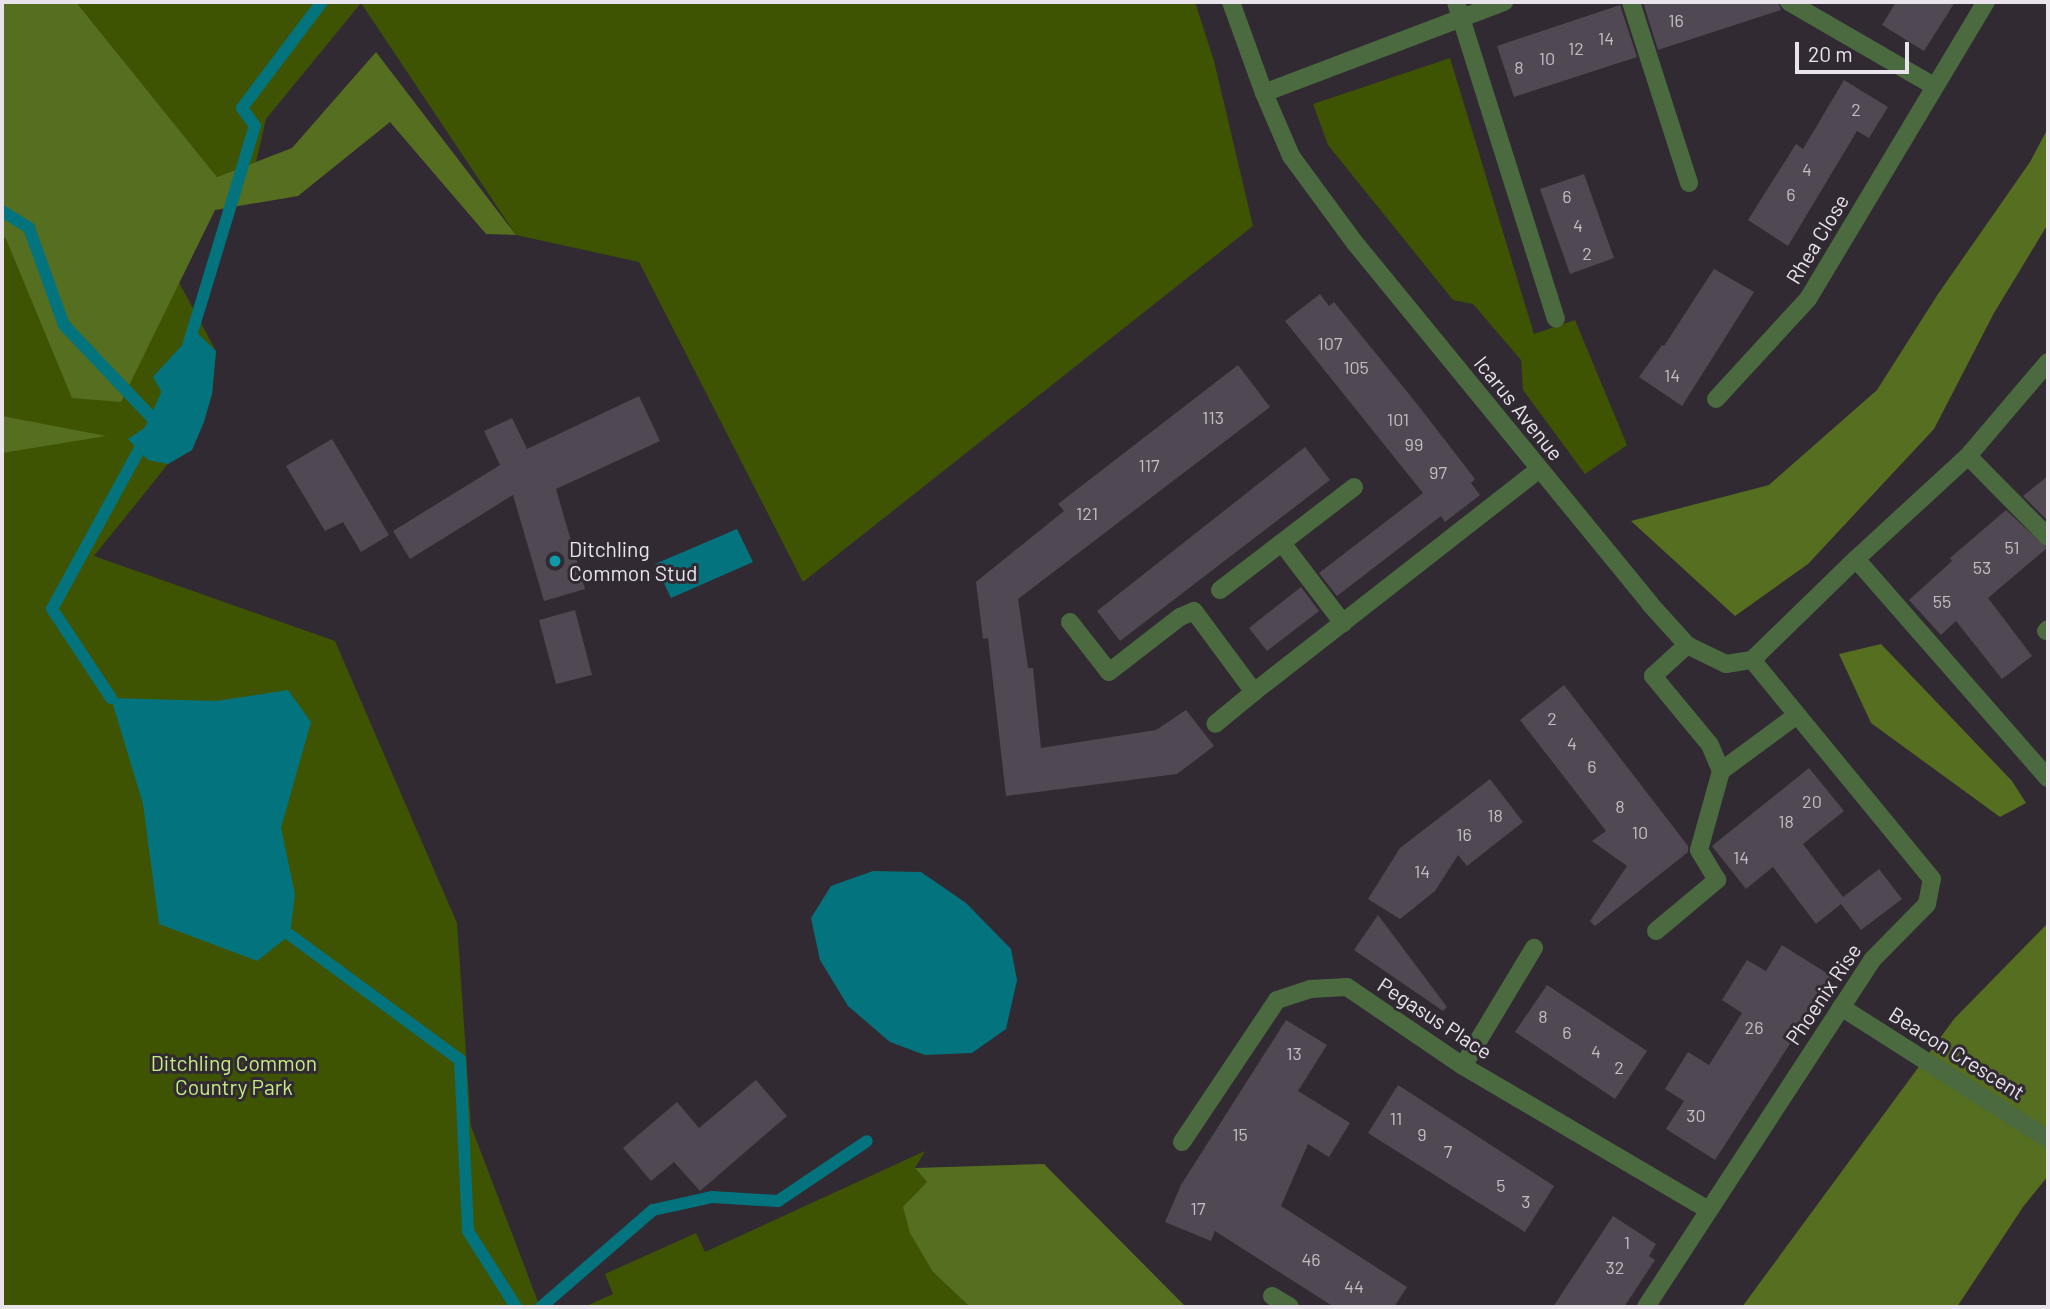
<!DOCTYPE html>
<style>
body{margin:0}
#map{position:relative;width:2050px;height:1309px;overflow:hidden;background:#312a33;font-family:Barlow,sans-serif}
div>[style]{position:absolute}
.green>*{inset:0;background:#3e5402}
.forest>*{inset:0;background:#556e1f}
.water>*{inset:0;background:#03747e}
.stream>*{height:12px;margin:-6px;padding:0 6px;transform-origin:6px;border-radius:6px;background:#03747e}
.building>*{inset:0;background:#504853}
.lane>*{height:18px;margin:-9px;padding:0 9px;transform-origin:9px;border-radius:9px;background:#4b6a3f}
.street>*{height:18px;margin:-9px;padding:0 9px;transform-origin:9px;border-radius:9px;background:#4b6a3f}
.dots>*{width:19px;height:19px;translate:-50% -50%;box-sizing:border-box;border:4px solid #312a33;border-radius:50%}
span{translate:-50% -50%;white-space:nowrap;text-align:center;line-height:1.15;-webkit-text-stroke:6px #312a33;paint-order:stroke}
.number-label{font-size:18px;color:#c3bdc5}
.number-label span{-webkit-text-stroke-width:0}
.street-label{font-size:21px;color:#e9e4eb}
.poi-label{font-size:21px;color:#e9e4eb}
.left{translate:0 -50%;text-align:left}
.park-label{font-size:21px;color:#c7ec83}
.frame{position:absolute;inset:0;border:4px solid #e9e4eb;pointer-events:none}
.scale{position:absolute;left:1795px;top:42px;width:114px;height:32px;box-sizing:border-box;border:4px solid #e9e4eb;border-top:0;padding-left:9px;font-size:21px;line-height:24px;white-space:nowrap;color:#e9e4eb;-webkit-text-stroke:5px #312a33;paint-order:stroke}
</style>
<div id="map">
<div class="green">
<i style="clip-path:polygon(2px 2px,28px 2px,216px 351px,212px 394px,192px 450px,168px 464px,94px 556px,335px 641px,457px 923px,471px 1126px,540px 1307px,2px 1307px)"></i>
<i style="clip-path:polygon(76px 2px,1195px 2px,1214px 61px,1253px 226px,803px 582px,639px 262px,516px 235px,361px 3px,266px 119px,256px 162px,217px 177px)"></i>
<i style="clip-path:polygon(1450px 58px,1534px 334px,1575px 320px,1627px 445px,1585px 474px,1523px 390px,1521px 360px,1473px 304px,1453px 300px,1328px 145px,1313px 104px)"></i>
<i style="clip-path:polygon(925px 1151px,915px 1168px,927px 1182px,933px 1272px,970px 1307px,584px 1307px,613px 1294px,605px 1274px,696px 1233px,705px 1252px)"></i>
</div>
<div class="forest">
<i style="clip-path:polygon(2px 2px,76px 2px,217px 177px,292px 148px,376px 52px,516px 235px,486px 234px,390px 122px,298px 196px,215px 210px,121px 402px,72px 398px,6px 239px,2px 235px)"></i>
<i style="clip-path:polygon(2048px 128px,2048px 224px,1994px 313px,1934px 429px,1808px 564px,1735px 616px,1631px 521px,1769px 485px,1877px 390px,1938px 294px,2030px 162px)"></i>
<i style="clip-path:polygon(2px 416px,106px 436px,2px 453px)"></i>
<i style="clip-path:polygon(1881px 644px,2012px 781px,2026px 803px,2000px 817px,1871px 723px,1839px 654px)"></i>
<i style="clip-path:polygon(2048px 923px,2048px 1176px,2023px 1207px,1957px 1307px,1742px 1307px,1954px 1019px)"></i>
<i style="clip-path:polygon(1044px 1164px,1186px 1307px,970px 1307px,933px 1272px,910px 1233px,903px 1207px,927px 1182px,915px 1168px)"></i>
</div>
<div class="water">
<i style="clip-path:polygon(195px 331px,216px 351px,212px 394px,204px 422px,192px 450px,168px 464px,148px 460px,128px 439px,155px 421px,165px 398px,153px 377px)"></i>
<i style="clip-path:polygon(737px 529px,753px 562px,671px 598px,655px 564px)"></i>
<i style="clip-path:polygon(288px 690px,311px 722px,281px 828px,295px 894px,290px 935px,257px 961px,159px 924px,143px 804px,111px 698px,216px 701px)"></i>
<i style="clip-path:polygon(873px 871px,921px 872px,966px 903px,1011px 949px,1017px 980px,1006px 1029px,972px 1053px,925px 1055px,890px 1042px,848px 1006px,820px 960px,811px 918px,831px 886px)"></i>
</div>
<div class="stream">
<i style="left:2px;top:211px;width:32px;rotate:32deg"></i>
<i style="left:29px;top:228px;width:103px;rotate:70.2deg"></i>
<i style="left:64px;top:325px;width:132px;rotate:46.5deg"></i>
<i style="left:188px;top:346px;width:230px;rotate:-73.1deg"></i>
<i style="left:255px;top:126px;width:22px;rotate:-126deg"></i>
<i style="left:242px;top:108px;width:133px;rotate:-53deg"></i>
<i style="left:111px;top:698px;width:107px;rotate:-123.5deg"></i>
<i style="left:52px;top:609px;width:214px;rotate:-61.3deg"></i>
<i style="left:155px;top:421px;width:39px;rotate:-66deg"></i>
<i style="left:290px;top:935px;width:211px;rotate:36.3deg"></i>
<i style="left:460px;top:1060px;width:171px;rotate:87.3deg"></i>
<i style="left:468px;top:1231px;width:90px;rotate:57.7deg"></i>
<i style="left:541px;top:1307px;width:148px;rotate:-40.9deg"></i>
<i style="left:653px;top:1210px;width:60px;rotate:-12.4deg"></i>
<i style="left:712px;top:1197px;width:66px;rotate:3.5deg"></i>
<i style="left:778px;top:1201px;width:107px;rotate:-34deg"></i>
</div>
<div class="building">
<i style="clip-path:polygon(1643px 2px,1778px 2px,1781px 10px,1658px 50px)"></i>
<i style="clip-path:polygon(1896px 2px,1955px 2px,1924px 51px,1882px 25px)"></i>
<i style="clip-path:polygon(1620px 5px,1637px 57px,1514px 97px,1497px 46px)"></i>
<i style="clip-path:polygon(1844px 80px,1888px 107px,1869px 138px,1857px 131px,1788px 246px,1748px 220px,1796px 144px,1803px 149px)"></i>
<i style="clip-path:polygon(1584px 174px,1614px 258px,1570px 274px,1540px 189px)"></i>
<i style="clip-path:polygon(1714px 269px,1754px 292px,1682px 406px,1639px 377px,1662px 345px,1664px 346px)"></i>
<i style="clip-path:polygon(1320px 294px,1329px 306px,1334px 302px,1417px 404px,1475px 479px,1471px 483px,1480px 495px,1445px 522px,1441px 516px,1337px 596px,1319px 573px,1423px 493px,1285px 321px)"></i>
<i style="clip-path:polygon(1238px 365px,1270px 407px,1018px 599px,1028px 668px,1033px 668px,1041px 748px,1156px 730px,1186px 710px,1214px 746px,1177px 774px,1006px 796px,988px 638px,983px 639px,976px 582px,1064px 511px,1058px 504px)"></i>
<i style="clip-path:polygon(639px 396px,660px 441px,556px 489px,585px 589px,544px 601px,513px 495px,410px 559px,393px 531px,500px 465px,484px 431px,512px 418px,527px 449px)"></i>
<i style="clip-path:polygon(332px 439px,389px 535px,361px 552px,343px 522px,325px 531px,286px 466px)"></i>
<i style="clip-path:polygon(1305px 447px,1330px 480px,1120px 641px,1097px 611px)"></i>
<i style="clip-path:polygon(2048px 476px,2048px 521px,2023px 496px)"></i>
<i style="clip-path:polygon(2006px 510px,2047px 548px,1988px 598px,2032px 656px,2002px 679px,1956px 621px,1941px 635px,1909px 600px,1952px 561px,1950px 558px)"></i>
<i style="clip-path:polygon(1301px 587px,1319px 611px,1267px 651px,1249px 628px)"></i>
<i style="clip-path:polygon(575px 610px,592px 675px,556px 684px,539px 620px)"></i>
<i style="clip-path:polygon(1564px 685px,1688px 846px,1688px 852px,1595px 926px,1590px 921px,1627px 866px,1592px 841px,1606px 831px,1520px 720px)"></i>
<i style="clip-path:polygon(1809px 768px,1844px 811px,1803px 844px,1843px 897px,1879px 869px,1902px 899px,1861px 930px,1841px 904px,1816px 924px,1773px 867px,1746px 889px,1712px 846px)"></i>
<i style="clip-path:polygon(1490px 779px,1523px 822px,1467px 866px,1458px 855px,1435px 891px,1400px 919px,1368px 899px,1400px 848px)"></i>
<i style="clip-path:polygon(1378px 915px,1447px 1007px,1443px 1011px,1354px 950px)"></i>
<i style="clip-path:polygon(1782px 945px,1833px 977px,1715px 1160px,1666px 1129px,1684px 1101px,1665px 1089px,1688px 1052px,1709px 1065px,1742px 1013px,1722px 1000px,1747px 960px,1766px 971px)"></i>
<i style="clip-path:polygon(1547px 985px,1647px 1051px,1615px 1099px,1515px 1032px)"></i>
<i style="clip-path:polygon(1286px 1020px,1327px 1045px,1298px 1091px,1350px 1123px,1329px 1157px,1308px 1144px,1281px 1206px,1407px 1287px,1394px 1307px,1334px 1307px,1215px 1231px,1211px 1241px,1165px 1222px,1181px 1185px)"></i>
<i style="clip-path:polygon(756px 1080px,787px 1116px,700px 1191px,674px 1162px,651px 1181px,623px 1148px,677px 1102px,699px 1128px)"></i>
<i style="clip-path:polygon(1398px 1085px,1554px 1186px,1525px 1232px,1368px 1133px)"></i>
<i style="clip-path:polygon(1613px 1216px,1656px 1244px,1649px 1256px,1655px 1260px,1624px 1307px,1553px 1307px)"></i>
</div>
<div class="lane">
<i style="left:1456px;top:2px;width:332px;rotate:72.5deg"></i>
<i style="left:1631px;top:2px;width:190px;rotate:72.2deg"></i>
<i style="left:1968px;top:456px;width:114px;rotate:45.4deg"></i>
<i style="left:1282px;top:543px;width:101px;rotate:52.7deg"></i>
<i style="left:1220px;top:590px;width:169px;rotate:-37.5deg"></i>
<i style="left:1070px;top:622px;width:63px;rotate:52deg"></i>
<i style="left:1109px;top:672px;width:90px;rotate:-37.8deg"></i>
<i style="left:1180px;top:617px;width:15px;rotate:-23deg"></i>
<i style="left:1194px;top:611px;width:101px;rotate:53.5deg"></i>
<i style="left:1254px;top:692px;width:50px;rotate:140.6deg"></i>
<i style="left:2046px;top:631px;width:3px;rotate:-45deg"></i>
<i style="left:1687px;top:645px;width:46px;rotate:137.6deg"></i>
<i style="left:1653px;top:676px;width:89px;rotate:50.4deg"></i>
<i style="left:1710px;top:745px;width:28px;rotate:67deg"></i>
<i style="left:1721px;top:771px;width:94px;rotate:-36.4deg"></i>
<i style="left:1656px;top:931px;width:80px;rotate:-39.9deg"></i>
<i style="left:1717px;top:880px;width:35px;rotate:-121deg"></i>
<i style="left:1699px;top:850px;width:82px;rotate:-74.4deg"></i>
<i style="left:1463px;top:1066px;width:138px;rotate:-59deg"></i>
</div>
<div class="street">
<i style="left:1231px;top:2px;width:97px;rotate:70.1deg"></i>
<i style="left:1264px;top:93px;width:69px;rotate:66.8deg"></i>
<i style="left:1291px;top:156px;width:108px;rotate:53.7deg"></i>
<i style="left:1355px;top:243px;width:466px;rotate:50.7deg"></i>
<i style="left:1650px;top:604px;width:55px;rotate:47.9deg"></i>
<i style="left:1687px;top:645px;width:43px;rotate:26deg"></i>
<i style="left:1726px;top:664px;width:26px;rotate:-9deg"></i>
<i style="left:1752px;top:660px;width:145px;rotate:-44.2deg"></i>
<i style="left:1856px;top:559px;width:152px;rotate:-42.6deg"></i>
<i style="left:1968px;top:456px;width:123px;rotate:-49.6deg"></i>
<i style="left:1789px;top:2px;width:168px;rotate:30.1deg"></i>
<i style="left:1264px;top:93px;width:257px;rotate:-20.8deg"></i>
<i style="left:1716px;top:399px;width:136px;rotate:-47.4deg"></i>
<i style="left:1808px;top:299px;width:346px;rotate:-59.1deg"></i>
<i style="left:1856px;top:559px;width:291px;rotate:48.8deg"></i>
<i style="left:1254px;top:692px;width:362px;rotate:-38deg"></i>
<i style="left:1841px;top:1007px;width:246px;rotate:32.5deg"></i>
<i style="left:1182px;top:1142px;width:171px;rotate:-56.2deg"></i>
<i style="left:1277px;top:1000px;width:35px;rotate:-18deg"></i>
<i style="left:1310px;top:989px;width:37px;rotate:-3deg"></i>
<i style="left:1347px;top:987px;width:140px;rotate:34.3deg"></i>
<i style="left:1463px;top:1066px;width:283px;rotate:30.4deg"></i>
<i style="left:1272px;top:1296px;width:21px;rotate:31deg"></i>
<i style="left:1646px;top:1307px;width:415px;rotate:-56.9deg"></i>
<i style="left:1873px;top:959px;width:77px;rotate:-45.5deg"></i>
<i style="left:1927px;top:904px;width:25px;rotate:-79deg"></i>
<i style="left:1932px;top:879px;width:283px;rotate:-129.4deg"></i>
</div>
<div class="dots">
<i style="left:555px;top:561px;background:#0f9aa8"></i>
</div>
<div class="number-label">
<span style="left:1676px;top:20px">16</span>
<span style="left:1606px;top:38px">14</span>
<span style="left:1576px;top:48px">12</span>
<span style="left:1547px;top:58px">10</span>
<span style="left:1519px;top:67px">8</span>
<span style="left:1856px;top:109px">2</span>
<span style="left:1807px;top:169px">4</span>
<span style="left:1791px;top:194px">6</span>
<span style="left:1567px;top:196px">6</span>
<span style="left:1578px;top:225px">4</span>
<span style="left:1587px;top:253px">2</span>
<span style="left:1330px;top:343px">107</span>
<span style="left:1356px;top:367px">105</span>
<span style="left:1672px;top:375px">14</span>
<span style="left:1213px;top:417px">113</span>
<span style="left:1398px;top:419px">101</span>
<span style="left:1414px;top:444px">99</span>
<span style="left:1149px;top:465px">117</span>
<span style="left:1438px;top:472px">97</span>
<span style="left:1087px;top:513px">121</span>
<span style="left:2012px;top:547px">51</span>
<span style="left:1982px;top:567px">53</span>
<span style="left:1942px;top:601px">55</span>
<span style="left:1552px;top:718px">2</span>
<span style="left:1572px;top:743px">4</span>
<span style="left:1592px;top:766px">6</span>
<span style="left:1812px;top:801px">20</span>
<span style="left:1620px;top:806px">8</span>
<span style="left:1495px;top:815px">18</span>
<span style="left:1786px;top:821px">18</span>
<span style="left:1640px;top:832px">10</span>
<span style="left:1464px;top:834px">16</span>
<span style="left:1741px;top:857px">14</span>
<span style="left:1422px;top:871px">14</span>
<span style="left:1543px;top:1016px">8</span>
<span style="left:1754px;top:1027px">26</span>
<span style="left:1567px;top:1032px">6</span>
<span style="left:1596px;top:1051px">4</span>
<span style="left:1294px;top:1053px">13</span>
<span style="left:1619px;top:1067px">2</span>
<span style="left:1696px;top:1115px">30</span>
<span style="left:1396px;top:1118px">11</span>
<span style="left:1240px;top:1134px">15</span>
<span style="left:1422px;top:1134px">9</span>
<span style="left:1448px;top:1151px">7</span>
<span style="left:1501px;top:1185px">5</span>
<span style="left:1526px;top:1201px">3</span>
<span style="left:1198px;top:1208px">17</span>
<span style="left:1627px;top:1242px">1</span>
<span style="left:1311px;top:1259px">46</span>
<span style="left:1615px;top:1267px">32</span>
<span style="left:1354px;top:1286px">44</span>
</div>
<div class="street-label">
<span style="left:1817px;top:239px;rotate:-59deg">Rhea Close</span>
<span style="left:1519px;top:408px;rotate:51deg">Icarus Avenue</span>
<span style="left:1823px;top:994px;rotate:-56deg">Phoenix Rise</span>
<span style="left:1435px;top:1018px;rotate:33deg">Pegasus Place</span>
<span style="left:1957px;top:1053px;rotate:32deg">Beacon Crescent</span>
</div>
<div class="poi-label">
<span class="left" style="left:569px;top:561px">Ditchling<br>Common Stud</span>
</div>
<div class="park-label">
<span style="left:234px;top:1075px">Ditchling Common<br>Country Park</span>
</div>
<div class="frame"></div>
<div class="scale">20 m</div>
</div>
